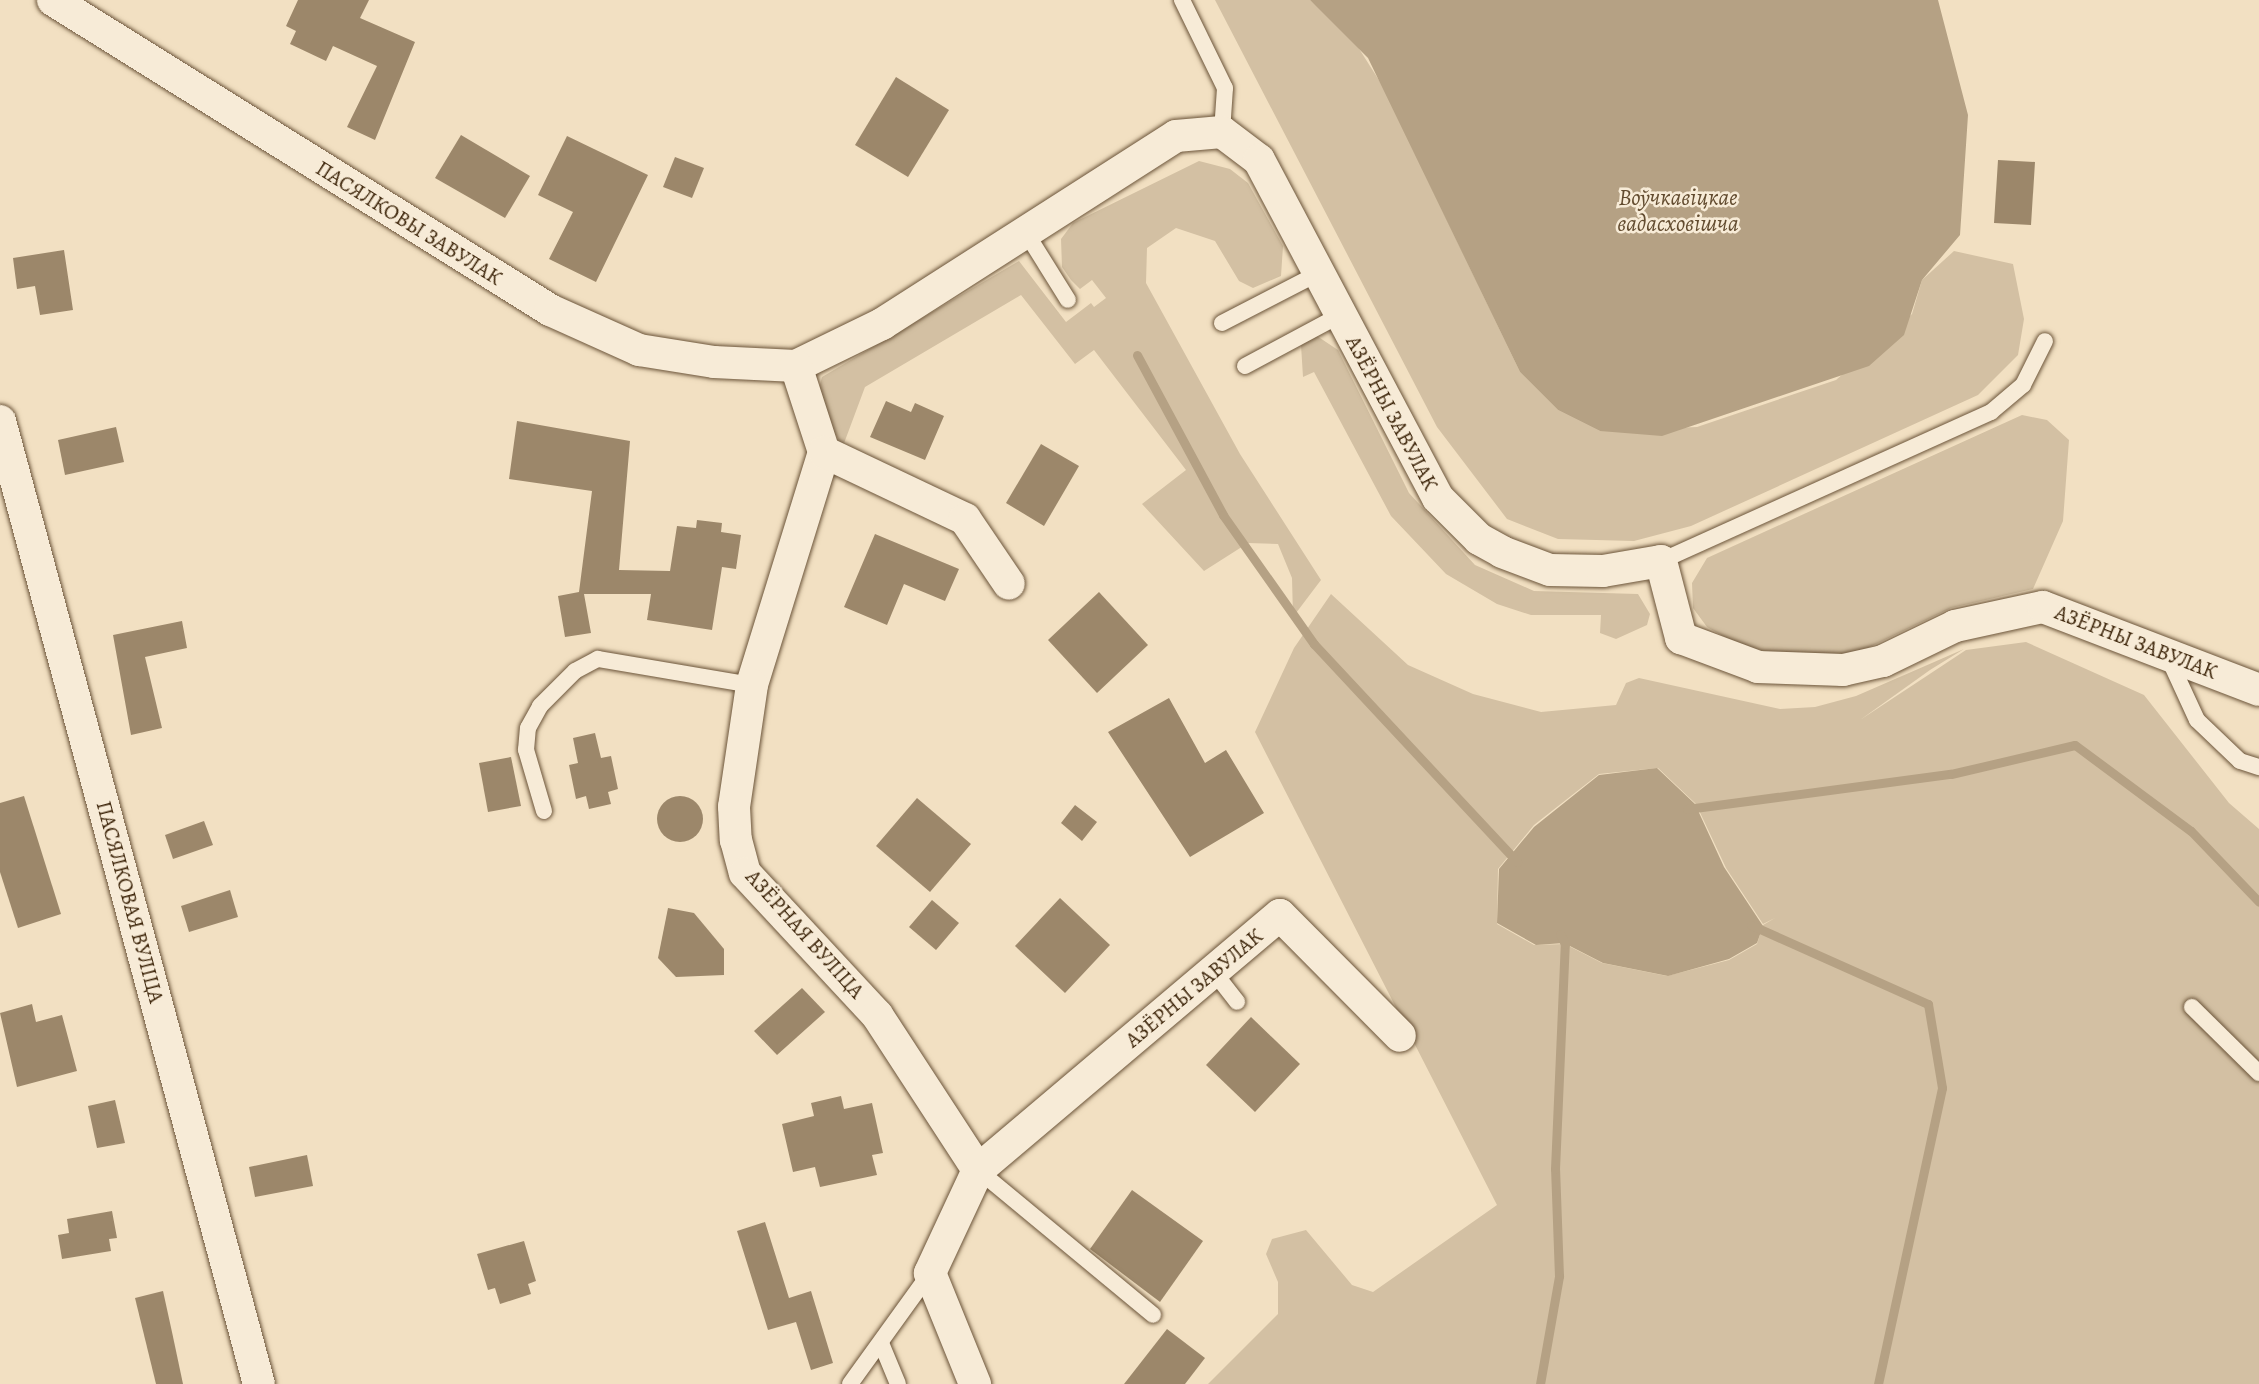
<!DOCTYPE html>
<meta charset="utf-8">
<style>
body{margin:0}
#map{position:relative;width:2259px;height:1384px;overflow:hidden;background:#f2e0c2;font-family:Alegreya,serif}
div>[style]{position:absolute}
.green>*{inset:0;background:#d3c0a3}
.water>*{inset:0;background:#b5a184}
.stream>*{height:9px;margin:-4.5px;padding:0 4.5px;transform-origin:4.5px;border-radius:4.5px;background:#b5a184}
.building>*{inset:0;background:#9c876a}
.round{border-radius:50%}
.roads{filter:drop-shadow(0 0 2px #6b5439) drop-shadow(0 0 2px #6b5439)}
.lane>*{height:16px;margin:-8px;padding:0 8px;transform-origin:8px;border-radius:8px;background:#f7ebd7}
.street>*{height:32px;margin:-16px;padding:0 16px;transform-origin:16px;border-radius:16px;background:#f7ebd7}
span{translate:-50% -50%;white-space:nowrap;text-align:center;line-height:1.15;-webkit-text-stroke:5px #f7ebd7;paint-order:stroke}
.street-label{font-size:21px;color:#3e260b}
.water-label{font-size:23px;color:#624b2f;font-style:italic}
</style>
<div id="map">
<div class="green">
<i style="clip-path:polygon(1215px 0,1310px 0,1351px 36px,1382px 85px,1520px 372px,1558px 410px,1600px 431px,1697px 427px,1836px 380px,1912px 314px,1922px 280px,1954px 251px,2013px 264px,2024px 319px,2018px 355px,1978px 395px,1691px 526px,1634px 541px,1558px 539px,1507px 519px,1437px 427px)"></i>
<i style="clip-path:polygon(1199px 161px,1230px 169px,1248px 183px,1283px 246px,1281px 276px,1253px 288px,1239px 281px,1215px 241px,1176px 228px,1147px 248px,1146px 283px,1240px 454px,1321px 580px,1293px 617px,1292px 578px,1278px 544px,1248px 543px,1204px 571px,1142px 504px,1186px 470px,1094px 350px,1075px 364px,1021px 295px,865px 387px,843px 446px,815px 404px,822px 377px,1019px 261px,1066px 322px,1091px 303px,1094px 307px,1106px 298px,1092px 280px,1080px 289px,1071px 280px,1062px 267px,1061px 239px,1073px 223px)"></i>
<i style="clip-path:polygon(1317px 336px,1338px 350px,1409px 493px,1475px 565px,1534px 591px,1638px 594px,1650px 614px,1647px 625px,1616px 639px,1600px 633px,1601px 615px,1531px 615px,1497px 604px,1446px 574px,1391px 516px,1314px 372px,1303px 377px,1301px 345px)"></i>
<i style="clip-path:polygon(2022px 415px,2047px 420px,2069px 440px,2063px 521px,2033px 589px,1951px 608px,1853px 655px,1799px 659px,1739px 645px,1707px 627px,1693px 608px,1692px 583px,1707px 558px)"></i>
<i style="clip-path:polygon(evenodd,1331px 594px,1408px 665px,1473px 694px,1541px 712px,1616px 705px,1626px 683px,1639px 678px,1780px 709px,1815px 707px,1856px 696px,1964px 649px,1930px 670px,1860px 720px,1966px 650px,2026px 642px,2144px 695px,2229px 803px,2259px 829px,2259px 1384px,1208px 1384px,1278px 1314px,1278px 1282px,1266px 1254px,1272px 1239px,1306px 1230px,1352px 1285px,1373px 1292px,1497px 1205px,1255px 732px,1294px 648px,1331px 594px,1658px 768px,1696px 804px,1726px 868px,1763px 924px,1775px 918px,1763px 925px,1757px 944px,1729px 960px,1667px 976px,1602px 963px,1565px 944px,1534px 945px,1497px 924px,1498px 869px,1534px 825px,1599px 774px,1658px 768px)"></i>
</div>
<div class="water">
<i style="clip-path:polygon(1310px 0,1938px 0,1968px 115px,1960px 235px,1922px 280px,1904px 335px,1869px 366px,1662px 436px,1600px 431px,1558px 410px,1520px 372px,1368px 58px)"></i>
<i style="clip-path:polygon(1657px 768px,1695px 804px,1724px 867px,1763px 926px,1757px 943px,1729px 959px,1668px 976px,1603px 963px,1564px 943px,1536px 945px,1497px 923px,1499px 869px,1534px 827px,1599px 775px)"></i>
</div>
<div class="stream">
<i style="left:1137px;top:355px;width:182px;rotate:61.7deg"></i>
<i style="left:1223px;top:515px;width:158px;rotate:54.8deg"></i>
<i style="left:1314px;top:644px;width:298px;rotate:47deg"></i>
<i style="left:1687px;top:809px;width:266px;rotate:-7.6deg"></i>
<i style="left:1951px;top:774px;width:127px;rotate:-13.2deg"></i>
<i style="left:2075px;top:745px;width:144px;rotate:36.6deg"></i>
<i style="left:2191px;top:831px;width:98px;rotate:46.2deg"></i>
<i style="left:1751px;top:925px;width:194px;rotate:24.1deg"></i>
<i style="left:1928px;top:1004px;width:85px;rotate:80.5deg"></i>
<i style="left:1942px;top:1088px;width:303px;rotate:102.2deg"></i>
<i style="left:1540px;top:1384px;width:110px;rotate:-80deg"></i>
<i style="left:1559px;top:1276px;width:107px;rotate:-92.1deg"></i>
<i style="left:1555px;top:1169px;width:225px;rotate:-87.5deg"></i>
<i style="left:1565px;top:944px;width:11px;rotate:-117deg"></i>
</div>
<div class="building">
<i style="clip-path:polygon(298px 0,369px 0,360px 18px,415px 42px,375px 140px,347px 127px,377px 66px,333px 46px,326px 61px,290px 44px,296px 31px,286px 26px)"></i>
<i style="clip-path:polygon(896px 77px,949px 110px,908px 177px,855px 145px)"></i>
<i style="clip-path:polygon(461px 135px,530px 176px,505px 218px,435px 178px)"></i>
<i style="clip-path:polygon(567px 136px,648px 175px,596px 282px,549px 259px,573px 212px,538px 195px)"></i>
<i style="clip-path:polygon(675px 157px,704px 168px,692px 198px,663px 187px)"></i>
<i style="clip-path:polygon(1998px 160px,2035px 162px,2031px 225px,1994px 223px)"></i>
<i style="clip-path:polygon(64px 250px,73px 310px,40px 315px,35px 286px,17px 289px,13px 258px)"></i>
<i style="clip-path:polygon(886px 401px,911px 412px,915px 403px,944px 416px,925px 460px,870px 437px)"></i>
<i style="clip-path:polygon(517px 421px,630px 441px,619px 570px,670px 571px,677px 526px,696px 528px,697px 520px,722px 523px,721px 532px,741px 535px,736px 569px,722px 567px,712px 630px,647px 620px,651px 594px,584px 594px,591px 633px,565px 637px,558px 596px,579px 592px,592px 491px,509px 479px)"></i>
<i style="clip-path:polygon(116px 427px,124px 462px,65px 475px,58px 440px)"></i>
<i style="clip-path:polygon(1041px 444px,1079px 466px,1044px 526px,1006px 503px)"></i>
<i style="clip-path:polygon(875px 534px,959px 569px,945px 601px,904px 584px,887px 625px,844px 607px)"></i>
<i style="clip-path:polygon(1099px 592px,1148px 645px,1097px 693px,1048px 640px)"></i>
<i style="clip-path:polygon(182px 621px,187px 648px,145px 657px,162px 728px,131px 735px,113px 635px)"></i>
<i style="clip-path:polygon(1169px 698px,1205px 763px,1226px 750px,1264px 813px,1190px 857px,1108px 732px)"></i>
<i style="clip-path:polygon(595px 733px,601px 758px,611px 756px,618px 789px,608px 792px,611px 804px,589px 809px,586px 796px,576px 799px,569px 765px,578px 763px,573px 738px)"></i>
<i style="clip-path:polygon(511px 757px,521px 806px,488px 812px,479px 763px)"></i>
<i class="round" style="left:657px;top:796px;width:46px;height:46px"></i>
<i style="clip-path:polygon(24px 796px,61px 914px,18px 928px,0 872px,0 803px)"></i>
<i style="clip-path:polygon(917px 798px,971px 844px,930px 892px,876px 846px)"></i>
<i style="clip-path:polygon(1075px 805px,1097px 822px,1082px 841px,1061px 823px)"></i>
<i style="clip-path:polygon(204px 821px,213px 845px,173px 859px,165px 835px)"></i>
<i style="clip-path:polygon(230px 890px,238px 917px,189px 932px,181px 906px)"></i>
<i style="clip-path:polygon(1060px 898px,1110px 945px,1065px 993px,1015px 946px)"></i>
<i style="clip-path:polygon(932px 900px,959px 923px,936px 950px,909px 927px)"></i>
<i style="clip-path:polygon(668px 908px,694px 913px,724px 949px,724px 975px,676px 977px,658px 958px)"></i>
<i style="clip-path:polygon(802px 988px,825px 1012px,777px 1055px,754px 1031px)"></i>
<i style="clip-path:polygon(32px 1004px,36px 1022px,62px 1015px,77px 1071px,17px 1087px,0 1013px)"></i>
<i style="clip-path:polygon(1251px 1017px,1300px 1064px,1255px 1112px,1206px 1065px)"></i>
<i style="clip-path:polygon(841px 1096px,844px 1109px,872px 1103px,883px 1153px,872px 1155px,877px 1175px,820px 1187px,815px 1167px,793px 1172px,782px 1124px,814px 1116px,811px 1103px)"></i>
<i style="clip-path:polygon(115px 1100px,125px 1143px,97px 1148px,88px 1106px)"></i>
<i style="clip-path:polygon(307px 1155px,313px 1186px,255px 1197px,249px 1167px)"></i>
<i style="clip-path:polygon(1132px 1190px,1203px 1241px,1160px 1302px,1090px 1249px)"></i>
<i style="clip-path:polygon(112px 1211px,117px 1238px,109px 1239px,111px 1251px,62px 1259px,58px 1235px,69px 1233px,67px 1219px)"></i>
<i style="clip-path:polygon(765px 1222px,789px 1298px,811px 1291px,833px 1363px,811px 1370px,796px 1322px,768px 1330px,737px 1231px)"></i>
<i style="clip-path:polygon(524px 1241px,536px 1281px,528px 1284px,531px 1294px,500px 1304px,495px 1288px,488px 1290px,477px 1254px)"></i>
<i style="clip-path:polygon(163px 1291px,172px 1332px,183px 1384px,156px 1384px,135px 1298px)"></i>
<i style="clip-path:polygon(1167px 1329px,1205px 1358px,1185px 1384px,1124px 1384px)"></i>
</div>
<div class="roads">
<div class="lane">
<i style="left:1182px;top:0;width:98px;rotate:64deg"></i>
<i style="left:1225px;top:88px;width:44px;rotate:93.9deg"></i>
<i style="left:1025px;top:231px;width:81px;rotate:58.1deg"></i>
<i style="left:1222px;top:323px;width:109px;rotate:-27.3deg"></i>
<i style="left:1245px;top:366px;width:108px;rotate:-28.2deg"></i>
<i style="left:1661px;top:561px;width:362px;rotate:-24.3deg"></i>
<i style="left:1991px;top:412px;width:42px;rotate:-40.2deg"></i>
<i style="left:2023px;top:385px;width:49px;rotate:-63.4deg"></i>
<i style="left:2168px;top:657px;width:69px;rotate:65.3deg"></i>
<i style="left:2197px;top:720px;width:59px;rotate:43.6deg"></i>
<i style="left:2240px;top:761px;width:20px;rotate:18deg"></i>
<i style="left:544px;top:811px;width:64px;rotate:-106.4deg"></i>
<i style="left:526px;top:750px;width:22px;rotate:-85deg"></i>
<i style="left:528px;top:728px;width:25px;rotate:-61deg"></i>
<i style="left:540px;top:706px;width:49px;rotate:-45deg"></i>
<i style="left:575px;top:671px;width:26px;rotate:-28deg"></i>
<i style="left:598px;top:659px;width:156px;rotate:9.6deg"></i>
<i style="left:1213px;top:971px;width:39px;rotate:52deg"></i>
<i style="left:2192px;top:1007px;width:94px;rotate:44.6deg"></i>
<i style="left:978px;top:1170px;width:227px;rotate:39.6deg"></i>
<i style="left:881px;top:1343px;width:44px;rotate:67.5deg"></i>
<i style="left:850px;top:1384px;width:137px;rotate:-54.2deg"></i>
</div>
<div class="street">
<i style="left:53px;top:0;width:586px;rotate:31.95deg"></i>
<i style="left:550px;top:310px;width:98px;rotate:24.2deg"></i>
<i style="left:639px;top:350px;width:76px;rotate:9.1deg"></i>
<i style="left:714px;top:362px;width:82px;rotate:2.8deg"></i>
<i style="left:796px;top:366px;width:96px;rotate:-26deg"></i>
<i style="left:882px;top:324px;width:349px;rotate:-32.6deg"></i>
<i style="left:1176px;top:136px;width:46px;rotate:-5deg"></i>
<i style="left:1222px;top:132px;width:46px;rotate:37.1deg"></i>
<i style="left:1259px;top:160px;width:382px;rotate:62.1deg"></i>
<i style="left:1438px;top:498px;width:58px;rotate:45deg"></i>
<i style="left:1479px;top:539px;width:26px;rotate:29deg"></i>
<i style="left:1502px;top:552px;width:51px;rotate:20.6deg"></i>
<i style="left:1550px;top:570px;width:53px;rotate:1.1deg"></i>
<i style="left:1603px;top:571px;width:59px;rotate:-9.8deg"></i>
<i style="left:1661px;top:561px;width:80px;rotate:75.4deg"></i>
<i style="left:1681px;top:638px;width:82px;rotate:20.6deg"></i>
<i style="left:1758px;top:667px;width:85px;rotate:2deg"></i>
<i style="left:1843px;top:670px;width:41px;rotate:-12.7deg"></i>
<i style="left:1883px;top:661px;width:80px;rotate:-25.9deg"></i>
<i style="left:1955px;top:626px;width:90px;rotate:-12.2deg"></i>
<i style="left:2043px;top:607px;width:231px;rotate:21deg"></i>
<i style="left:796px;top:366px;width:90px;rotate:72deg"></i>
<i style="left:824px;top:452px;width:244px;rotate:107.2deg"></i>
<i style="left:752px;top:685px;width:123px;rotate:98.4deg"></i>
<i style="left:734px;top:807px;width:33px;rotate:87deg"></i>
<i style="left:736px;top:840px;width:34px;rotate:75deg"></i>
<i style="left:745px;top:873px;width:194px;rotate:47.1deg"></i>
<i style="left:877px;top:1015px;width:185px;rotate:56.9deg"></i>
<i style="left:978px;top:1170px;width:114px;rotate:115deg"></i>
<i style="left:930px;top:1273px;width:120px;rotate:67.9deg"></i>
<i style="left:0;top:421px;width:997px;rotate:74.95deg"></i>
<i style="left:824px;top:452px;width:156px;rotate:25.4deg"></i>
<i style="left:965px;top:519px;width:78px;rotate:55.9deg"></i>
<i style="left:978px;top:1170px;width:395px;rotate:-40.2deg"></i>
<i style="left:1280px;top:915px;width:170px;rotate:45.2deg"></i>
</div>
</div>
<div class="street-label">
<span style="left:409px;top:223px;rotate:32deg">ПАСЯЛКОВЫ ЗАВУЛАК</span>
<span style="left:1392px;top:413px;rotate:62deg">АЗЁРНЫ ЗАВУЛАК</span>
<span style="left:2136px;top:642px;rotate:21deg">АЗЁРНЫ ЗАВУЛАК</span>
<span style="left:130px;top:902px;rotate:75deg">ПАСЯЛКОВАЯ ВУЛІЦА</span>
<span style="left:805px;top:934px;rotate:48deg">АЗЁРНАЯ ВУЛІЦА</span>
<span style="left:1194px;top:988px;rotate:-40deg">АЗЁРНЫ ЗАВУЛАК</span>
</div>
<div class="water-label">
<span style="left:1678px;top:211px">Воўчкавіцкае<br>вадасховішча</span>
</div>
</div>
